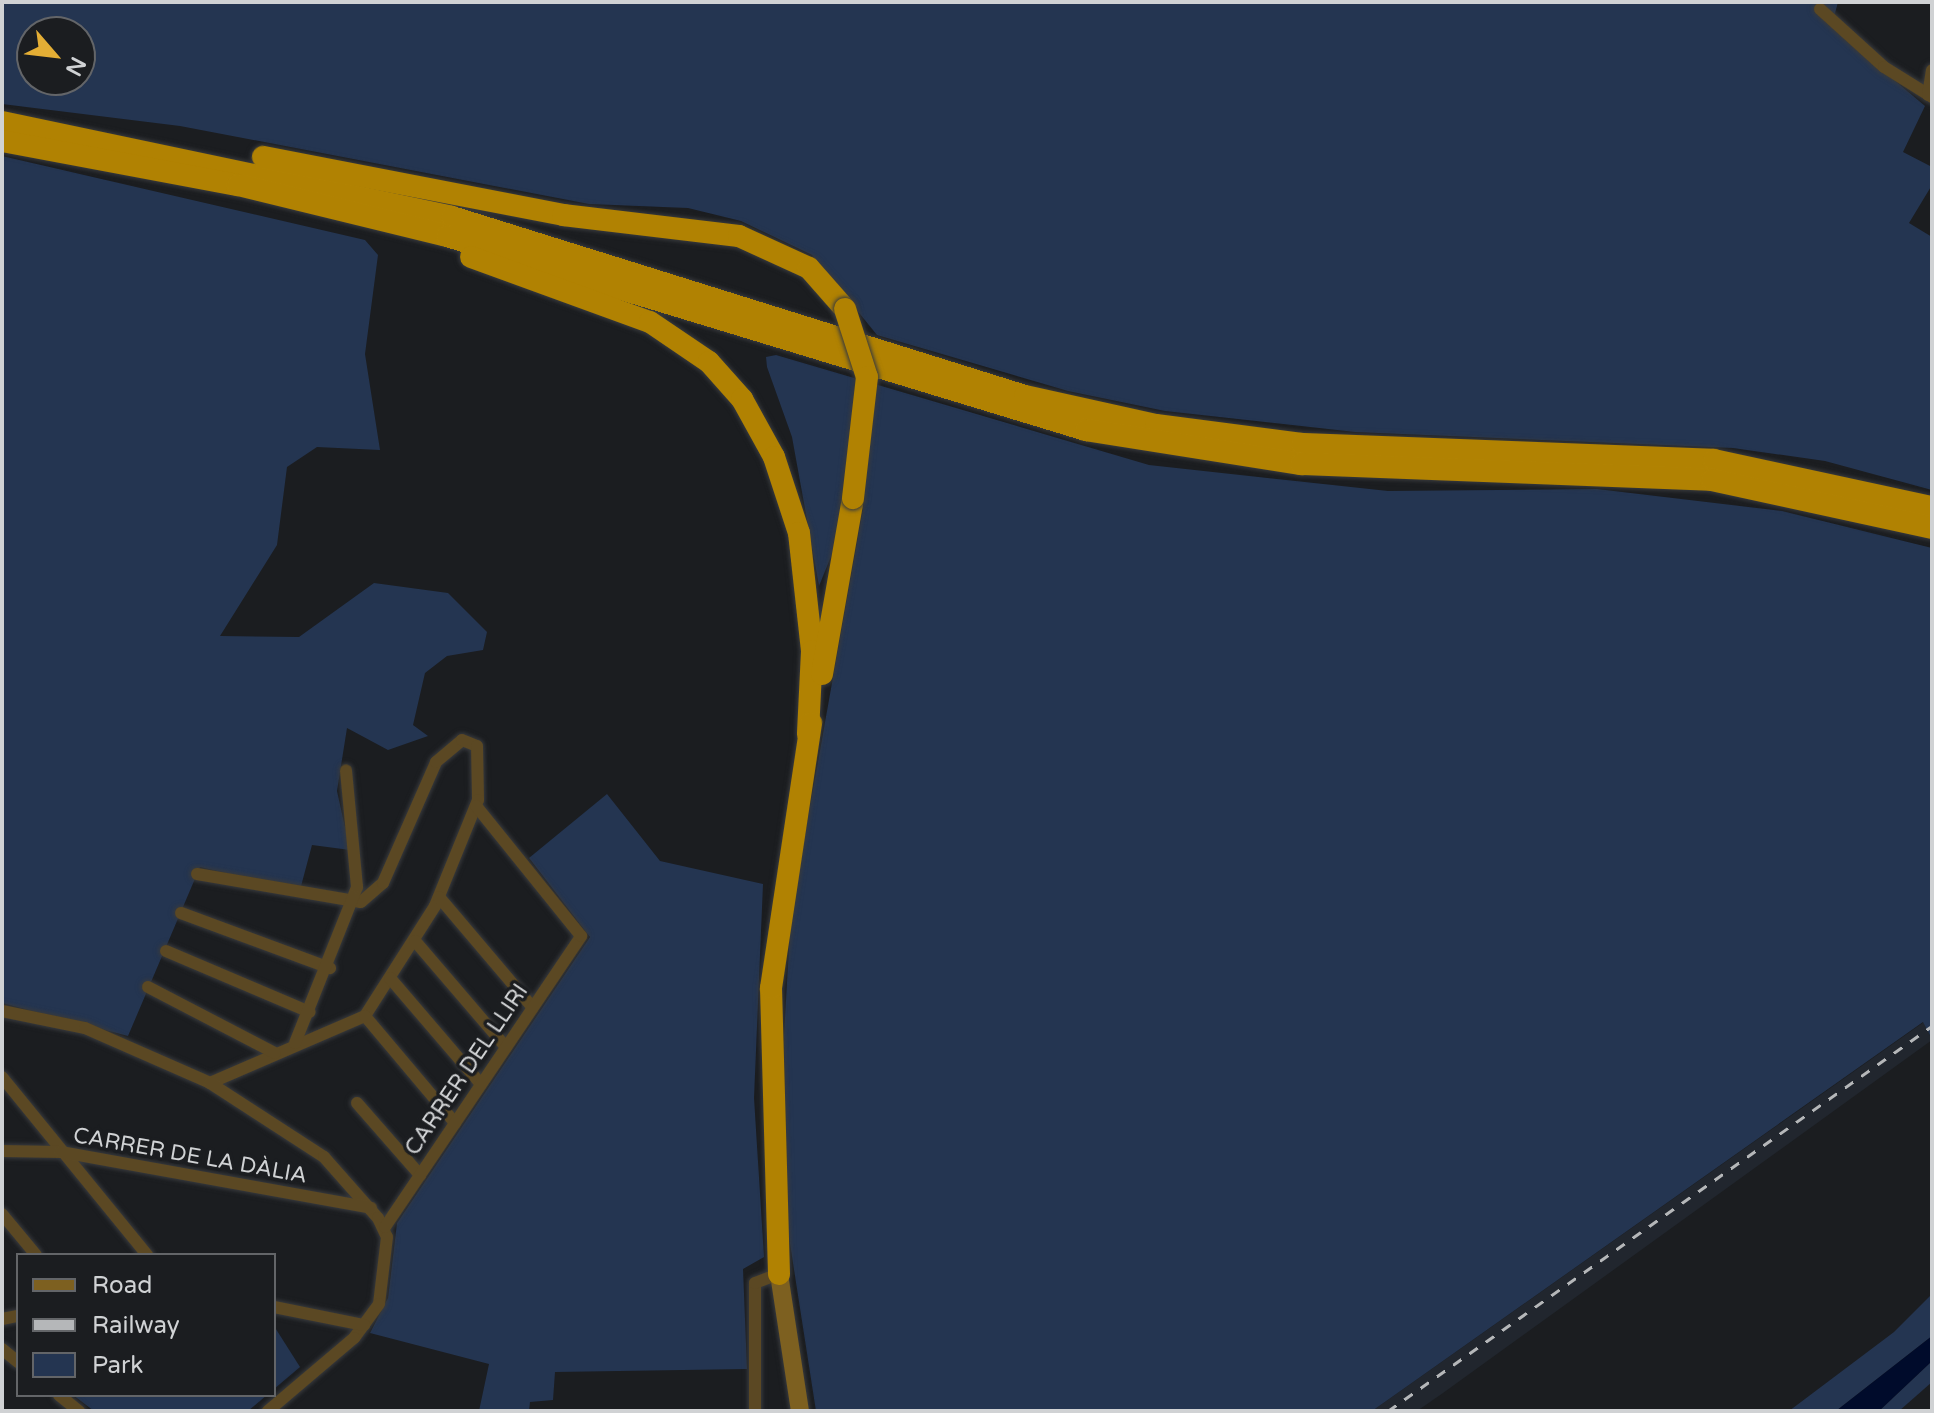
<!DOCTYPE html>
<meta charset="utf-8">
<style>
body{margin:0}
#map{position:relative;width:1934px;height:1413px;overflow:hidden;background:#1b1d20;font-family:"Varela Round",sans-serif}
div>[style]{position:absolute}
.built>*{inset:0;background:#21262e}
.green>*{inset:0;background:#243551}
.water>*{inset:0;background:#000b2b}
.roads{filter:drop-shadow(0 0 2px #383a3d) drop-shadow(0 0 2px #383a3d)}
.minor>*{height:12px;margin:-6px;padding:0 6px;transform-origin:6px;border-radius:6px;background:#5b4823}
.secondary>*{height:18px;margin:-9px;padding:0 9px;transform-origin:9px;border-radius:9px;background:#7d6020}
.motorway>*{height:22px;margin:-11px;padding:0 11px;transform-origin:11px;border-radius:11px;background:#b18202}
.rail>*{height:3px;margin-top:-1.5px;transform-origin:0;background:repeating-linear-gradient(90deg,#b5b7b9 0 10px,transparent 0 20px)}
.bridges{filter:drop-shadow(0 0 2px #383a3d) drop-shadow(0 0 2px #383a3d)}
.motorway-bridge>*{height:22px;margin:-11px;padding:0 11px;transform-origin:11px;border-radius:11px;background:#b18202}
span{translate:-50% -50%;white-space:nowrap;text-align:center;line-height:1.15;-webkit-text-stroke:7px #1b1d20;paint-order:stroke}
.street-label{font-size:22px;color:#d0d2d4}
.frame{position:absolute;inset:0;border:4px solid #d0d2d4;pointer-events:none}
.legend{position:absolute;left:16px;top:1253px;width:260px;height:144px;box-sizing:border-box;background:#1b1d20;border:2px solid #636568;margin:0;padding:10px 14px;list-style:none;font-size:24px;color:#d0d2d4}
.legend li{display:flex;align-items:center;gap:16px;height:40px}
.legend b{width:40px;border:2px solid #636568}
.north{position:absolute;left:16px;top:16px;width:80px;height:80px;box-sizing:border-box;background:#1b1d20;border:2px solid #636568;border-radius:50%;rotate:118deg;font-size:22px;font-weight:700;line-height:32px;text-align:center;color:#d0d2d4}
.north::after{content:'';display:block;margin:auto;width:28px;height:36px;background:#e4ae35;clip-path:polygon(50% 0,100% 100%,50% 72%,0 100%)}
</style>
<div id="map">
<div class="built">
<i style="clip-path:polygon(1924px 1022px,1932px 1040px,1443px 1393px,1417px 1411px,1372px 1411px)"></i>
</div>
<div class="green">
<i style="clip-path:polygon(evenodd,2px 2px,1838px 2px,1834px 17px,1849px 42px,1925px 106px,1903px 152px,1932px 167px,1932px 185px,1909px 223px,1932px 237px,1932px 490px,1825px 461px,1733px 448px,1355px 432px,1165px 411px,1068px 391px,877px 335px,812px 255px,741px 221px,688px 208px,589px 204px,180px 126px,2px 104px,2px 2px,32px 32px,80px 32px,80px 80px,32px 80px,32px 32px)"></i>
<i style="clip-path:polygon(2px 156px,365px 240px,378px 255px,365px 354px,380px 450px,317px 447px,287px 467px,277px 545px,220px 636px,299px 637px,374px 583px,448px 593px,487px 632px,483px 650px,447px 656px,425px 673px,413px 725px,428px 736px,388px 750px,347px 728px,337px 791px,350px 850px,312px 845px,300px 890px,200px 867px,128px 1036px,2px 1003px)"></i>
<i style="clip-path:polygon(776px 355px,1149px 465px,1388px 491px,1597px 489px,1782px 511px,1932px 548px,1932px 1039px,1923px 1022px,1372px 1411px,816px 1411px,786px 1218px,784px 1035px,791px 913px,865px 498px,858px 490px,819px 586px,792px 437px,767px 367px,766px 357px)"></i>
<i style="clip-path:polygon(607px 794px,660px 861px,763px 884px,754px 1098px,764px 1257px,743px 1269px,747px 1369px,555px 1372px,553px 1400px,530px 1402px,529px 1411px,479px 1411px,489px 1364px,370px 1333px,388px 1298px,397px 1223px,590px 937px,529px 858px)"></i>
<i style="clip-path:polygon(1932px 1294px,1932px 1336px,1836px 1411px,1789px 1411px,1894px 1332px)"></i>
<i style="clip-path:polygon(274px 1326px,300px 1367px,274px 1389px)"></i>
<i style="clip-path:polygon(1932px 1361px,1932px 1382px,1899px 1411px,1879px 1411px)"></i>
<i style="clip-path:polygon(73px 1395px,267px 1395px,248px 1411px,94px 1411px)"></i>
</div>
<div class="water">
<i style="clip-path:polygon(1932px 1336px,1932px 1361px,1879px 1411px,1836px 1411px)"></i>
</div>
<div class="roads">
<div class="minor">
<i style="left:1820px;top:9px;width:86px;rotate:42.2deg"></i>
<i style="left:1884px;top:67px;width:57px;rotate:32deg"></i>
<i style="left:1928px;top:95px;width:25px;rotate:-81deg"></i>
<i style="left:197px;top:874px;width:166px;rotate:9.7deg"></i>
<i style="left:361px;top:902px;width:29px;rotate:-41deg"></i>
<i style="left:383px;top:883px;width:132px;rotate:-66.3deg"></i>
<i style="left:436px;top:762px;width:34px;rotate:-40deg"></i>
<i style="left:462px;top:740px;width:16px;rotate:22deg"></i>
<i style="left:477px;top:746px;width:54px;rotate:88.9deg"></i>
<i style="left:478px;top:800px;width:114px;rotate:112.1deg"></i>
<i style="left:435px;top:906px;width:130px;rotate:122.5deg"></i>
<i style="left:365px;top:1016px;width:169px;rotate:156.6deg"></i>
<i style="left:439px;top:897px;width:145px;rotate:49.7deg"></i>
<i style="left:181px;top:913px;width:159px;rotate:20.3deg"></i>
<i style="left:415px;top:941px;width:140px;rotate:49.4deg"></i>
<i style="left:166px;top:951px;width:156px;rotate:23deg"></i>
<i style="left:390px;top:978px;width:140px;rotate:49.4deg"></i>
<i style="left:148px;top:987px;width:143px;rotate:27.5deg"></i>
<i style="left:2px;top:1011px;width:85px;rotate:11.6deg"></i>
<i style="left:85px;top:1028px;width:137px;rotate:23.7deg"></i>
<i style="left:210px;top:1083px;width:136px;rotate:33deg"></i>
<i style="left:324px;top:1157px;width:81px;rotate:48.5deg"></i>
<i style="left:378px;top:1218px;width:21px;rotate:65deg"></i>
<i style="left:387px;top:1237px;width:67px;rotate:96.8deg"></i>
<i style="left:379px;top:1304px;width:42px;rotate:126.3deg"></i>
<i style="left:354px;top:1338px;width:113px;rotate:139.7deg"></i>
<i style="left:365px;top:1016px;width:140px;rotate:49.9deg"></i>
<i style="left:295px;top:1043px;width:168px;rotate:-68.3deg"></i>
<i style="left:357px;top:887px;width:117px;rotate:-95.4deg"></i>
<i style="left:2px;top:1077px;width:230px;rotate:50.8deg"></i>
<i style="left:357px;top:1103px;width:96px;rotate:48.8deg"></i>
<i style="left:2px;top:1151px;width:59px;rotate:1deg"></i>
<i style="left:61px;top:1152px;width:315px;rotate:10.2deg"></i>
<i style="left:2px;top:1214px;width:53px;rotate:50.3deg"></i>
<i style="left:385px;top:1227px;width:351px;rotate:-56deg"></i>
<i style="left:581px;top:936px;width:167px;rotate:-128.9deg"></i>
<i style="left:274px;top:1307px;width:92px;rotate:11.3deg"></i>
<i style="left:2px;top:1319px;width:16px;rotate:-11deg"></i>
<i style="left:2px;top:1349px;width:21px;rotate:39deg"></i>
<i style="left:59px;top:1395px;width:26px;rotate:39deg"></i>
<i style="left:755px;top:1411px;width:128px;rotate:-90deg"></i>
<i style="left:755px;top:1283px;width:26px;rotate:-21deg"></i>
</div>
<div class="secondary">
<i style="left:779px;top:1274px;width:139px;rotate:81.3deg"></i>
</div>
<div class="motorway">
<i style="left:2px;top:122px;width:460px;rotate:11.9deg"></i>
<i style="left:452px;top:217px;width:600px;rotate:17.35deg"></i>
<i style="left:1025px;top:396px;width:134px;rotate:12.5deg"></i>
<i style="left:1156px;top:425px;width:147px;rotate:7.4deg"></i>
<i style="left:1302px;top:444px;width:412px;rotate:2.2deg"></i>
<i style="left:1714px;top:460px;width:223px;rotate:12.2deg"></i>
<i style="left:2px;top:141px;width:240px;rotate:10.6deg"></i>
<i style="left:238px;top:185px;width:215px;rotate:13.7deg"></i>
<i style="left:447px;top:236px;width:668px;rotate:16.89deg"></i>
<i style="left:1086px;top:430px;width:218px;rotate:9deg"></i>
<i style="left:1301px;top:464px;width:411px;rotate:2.2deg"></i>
<i style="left:1712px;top:480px;width:225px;rotate:12.3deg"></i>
<i style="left:263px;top:157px;width:306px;rotate:10.9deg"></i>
<i style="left:563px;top:215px;width:177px;rotate:6.8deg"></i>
<i style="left:739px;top:236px;width:77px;rotate:24.6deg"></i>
<i style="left:809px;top:268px;width:55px;rotate:48.7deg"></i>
<i style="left:471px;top:257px;width:190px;rotate:20deg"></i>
<i style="left:650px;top:322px;width:71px;rotate:34.1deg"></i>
<i style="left:709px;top:362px;width:50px;rotate:48.3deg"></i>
<i style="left:742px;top:399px;width:66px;rotate:61.1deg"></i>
<i style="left:774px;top:457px;width:80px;rotate:71.8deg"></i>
<i style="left:799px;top:533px;width:119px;rotate:83.7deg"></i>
<i style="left:812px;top:651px;width:83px;rotate:92.8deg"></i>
<i style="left:822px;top:674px;width:179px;rotate:-80deg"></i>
<i style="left:779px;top:1274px;width:286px;rotate:-91.6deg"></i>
<i style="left:771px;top:988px;width:268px;rotate:-81.4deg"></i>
</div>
</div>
<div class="rail">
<i style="left:1388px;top:1411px;width:666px;rotate:-35.29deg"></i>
</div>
<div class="bridges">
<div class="motorway-bridge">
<i style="left:845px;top:309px;width:71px;rotate:72.1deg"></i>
<i style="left:867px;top:377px;width:122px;rotate:96.6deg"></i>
</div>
</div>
<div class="street-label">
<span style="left:467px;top:1070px;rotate:-56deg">CARRER DEL LLIRI</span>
<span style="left:190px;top:1156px;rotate:10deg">CARRER DE LA DÀLIA</span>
</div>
<div class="frame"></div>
<ul class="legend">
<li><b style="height:10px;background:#7d6020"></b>Road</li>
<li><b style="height:10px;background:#b5b7b9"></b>Railway</li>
<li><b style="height:22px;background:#243551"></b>Park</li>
</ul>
<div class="north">N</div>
</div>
